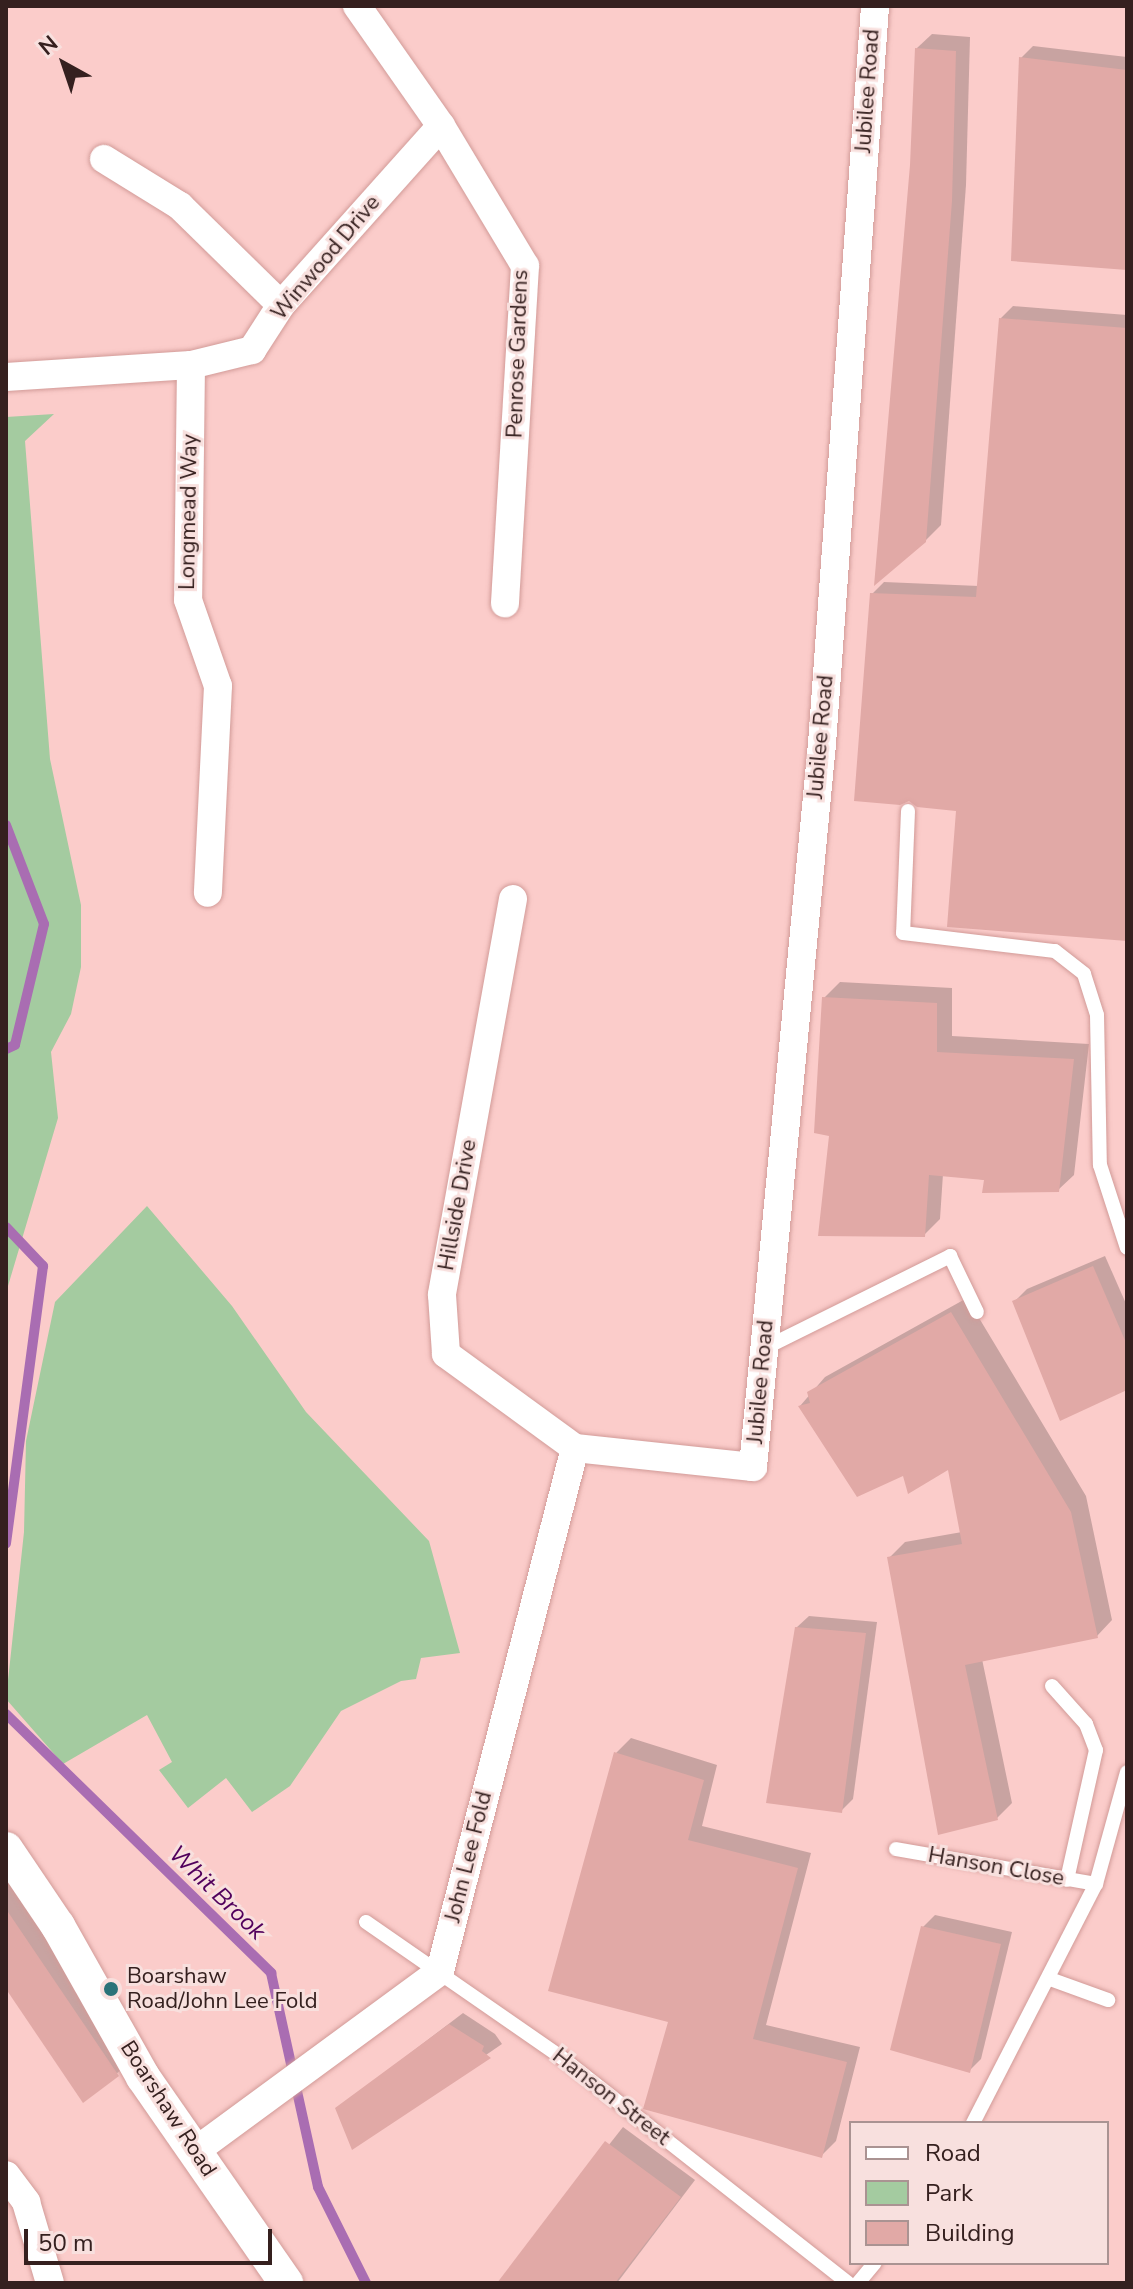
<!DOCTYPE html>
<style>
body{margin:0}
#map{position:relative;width:1133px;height:2289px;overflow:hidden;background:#fbccca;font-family:"Nunito Sans",sans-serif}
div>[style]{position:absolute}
.green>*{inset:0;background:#a4cba0}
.shadow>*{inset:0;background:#0003}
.stream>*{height:10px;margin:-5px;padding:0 5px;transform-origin:5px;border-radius:5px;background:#a96db2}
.building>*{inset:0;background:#e1a9a6}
.roads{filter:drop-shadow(0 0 2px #d29b98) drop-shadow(0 0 2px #d29b98)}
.service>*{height:14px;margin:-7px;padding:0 7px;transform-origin:7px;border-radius:7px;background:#fff}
.minor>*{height:28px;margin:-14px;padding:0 14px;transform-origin:14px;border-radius:14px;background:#fff}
.tertiary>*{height:34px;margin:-17px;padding:0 17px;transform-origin:17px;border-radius:17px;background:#fff}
.dots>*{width:22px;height:22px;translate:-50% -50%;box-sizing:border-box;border:4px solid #f8e0de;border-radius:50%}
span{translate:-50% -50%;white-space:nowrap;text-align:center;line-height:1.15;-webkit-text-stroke:6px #f8e0de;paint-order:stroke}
.street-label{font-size:22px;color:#35201f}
.poi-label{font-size:22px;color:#35201f}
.left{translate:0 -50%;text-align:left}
.water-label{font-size:24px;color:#51005c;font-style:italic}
.frame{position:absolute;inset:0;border:8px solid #35201f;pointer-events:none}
.legend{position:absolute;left:849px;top:2121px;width:260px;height:144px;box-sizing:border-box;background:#f8e0de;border:2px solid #aa9392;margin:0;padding:10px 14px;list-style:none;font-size:24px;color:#35201f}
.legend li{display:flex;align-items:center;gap:16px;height:40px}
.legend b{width:40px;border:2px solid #aa9392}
.north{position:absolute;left:24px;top:24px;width:80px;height:80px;-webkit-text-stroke:6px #f8e0de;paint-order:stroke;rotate:320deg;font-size:22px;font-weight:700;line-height:32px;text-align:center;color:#35201f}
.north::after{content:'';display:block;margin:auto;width:28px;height:36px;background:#35201f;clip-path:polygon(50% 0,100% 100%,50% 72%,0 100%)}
.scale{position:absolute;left:24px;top:2229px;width:248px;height:36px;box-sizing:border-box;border:4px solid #35201f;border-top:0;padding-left:10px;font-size:24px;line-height:28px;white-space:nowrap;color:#35201f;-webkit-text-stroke:6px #f8e0de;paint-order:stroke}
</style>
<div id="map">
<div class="green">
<i style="clip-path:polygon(54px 414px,25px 441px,50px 759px,81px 905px,81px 967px,71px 1014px,51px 1052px,58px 1118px,8px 1286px,6px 417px)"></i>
<i style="clip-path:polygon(147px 1206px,232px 1306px,306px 1412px,429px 1541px,460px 1653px,421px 1658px,416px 1679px,401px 1681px,341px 1711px,290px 1786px,252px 1812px,226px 1778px,188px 1808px,159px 1770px,172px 1762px,147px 1715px,63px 1764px,6px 1699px,24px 1532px,26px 1441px,55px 1302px)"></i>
</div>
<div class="shadow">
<i style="clip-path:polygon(932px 34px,970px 37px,966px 185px,941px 525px,925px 541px,912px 165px,917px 48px)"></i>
<i style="clip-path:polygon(1033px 46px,1127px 57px,1127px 267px,1021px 58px)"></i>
<i style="clip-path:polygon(1013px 306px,1127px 315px,1127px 939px,958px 809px,872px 594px,884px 582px,979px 586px,1001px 318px)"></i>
<i style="clip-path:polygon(840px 982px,952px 988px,952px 1036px,1089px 1044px,1074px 1175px,1058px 1190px,943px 1174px,940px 1219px,924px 1235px,831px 1134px,824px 998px)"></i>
<i style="clip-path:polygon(1105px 1256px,1127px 1306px,1127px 1387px,1015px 1301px,1027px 1289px)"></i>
<i style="clip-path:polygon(967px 1298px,1086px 1496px,1112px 1620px,1097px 1636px,982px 1659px,1012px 1803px,997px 1818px,890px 1557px,905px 1542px,962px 1532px,949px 1466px,905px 1473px,800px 1406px,825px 1377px)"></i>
<i style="clip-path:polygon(809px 1616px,877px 1622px,853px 1799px,841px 1811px,796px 1628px)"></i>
<i style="clip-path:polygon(631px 1738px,717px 1765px,702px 1826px,811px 1853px,766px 2025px,860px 2047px,836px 2141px,822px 2155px,671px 2021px,616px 1753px)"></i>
<i style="clip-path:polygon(6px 1863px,134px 2059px,84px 2101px,6px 1986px)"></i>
<i style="clip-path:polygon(935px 1915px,1012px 1932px,981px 2059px,969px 2071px,923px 1927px)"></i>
<i style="clip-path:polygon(463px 2013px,495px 2034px,502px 2044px,352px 2147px,337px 2109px)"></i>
<i style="clip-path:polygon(623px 2127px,695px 2180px,617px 2283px,500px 2283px)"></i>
</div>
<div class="stream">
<i style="left:6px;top:825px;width:106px;rotate:69deg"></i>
<i style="left:44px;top:924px;width:124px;rotate:103.5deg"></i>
<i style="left:15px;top:1045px;width:10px;rotate:156deg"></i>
<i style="left:6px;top:1227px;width:54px;rotate:46.5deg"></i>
<i style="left:43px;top:1266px;width:280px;rotate:97.6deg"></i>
<i style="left:6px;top:1714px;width:371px;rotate:44.3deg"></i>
<i style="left:271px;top:1973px;width:219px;rotate:77.6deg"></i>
<i style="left:318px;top:2187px;width:107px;rotate:63.4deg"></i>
</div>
<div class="building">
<i style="clip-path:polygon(915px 48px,956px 51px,952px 201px,926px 542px,874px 586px,910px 165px)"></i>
<i style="clip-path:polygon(1019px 57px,1127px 70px,1127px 270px,1011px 261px)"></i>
<i style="clip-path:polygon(999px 318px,1127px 328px,1127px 941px,947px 927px,956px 811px,917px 807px,909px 801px,900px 805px,854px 801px,870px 593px,976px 597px)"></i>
<i style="clip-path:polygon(822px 997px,937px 1003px,937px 1052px,1074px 1059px,1059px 1192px,982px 1193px,984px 1180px,929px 1175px,925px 1237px,818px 1236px,829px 1136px,814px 1133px)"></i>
<i style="clip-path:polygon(1093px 1266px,1127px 1345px,1127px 1390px,1060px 1421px,1012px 1301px)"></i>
<i style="clip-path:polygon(951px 1312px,1071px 1512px,1098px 1638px,965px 1665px,998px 1820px,938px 1835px,887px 1557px,962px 1544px,948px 1470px,908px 1494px,903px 1476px,857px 1497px,798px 1406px,810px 1403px,807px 1392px)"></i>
<i style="clip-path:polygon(795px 1627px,866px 1633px,842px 1813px,766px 1803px)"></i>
<i style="clip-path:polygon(614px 1752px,704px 1780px,688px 1840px,798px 1868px,753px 2039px,847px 2062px,822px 2158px,643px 2109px,668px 2022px,548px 1991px)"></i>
<i style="clip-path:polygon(6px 1909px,119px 2076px,83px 2103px,6px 1989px)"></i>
<i style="clip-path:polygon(921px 1926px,1001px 1944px,970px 2073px,890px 2050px)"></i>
<i style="clip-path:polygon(449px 2024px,484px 2046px,482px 2051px,491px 2058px,352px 2150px,335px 2108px)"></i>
<i style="clip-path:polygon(605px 2141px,681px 2197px,615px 2283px,497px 2283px)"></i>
</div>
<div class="roads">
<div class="service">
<i style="left:908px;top:811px;width:122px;rotate:92.3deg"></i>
<i style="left:903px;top:933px;width:153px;rotate:6.8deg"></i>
<i style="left:1055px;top:951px;width:37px;rotate:38deg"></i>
<i style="left:1084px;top:974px;width:43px;rotate:72.4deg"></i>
<i style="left:1097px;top:1015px;width:150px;rotate:88.9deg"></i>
<i style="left:1100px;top:1165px;width:87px;rotate:72deg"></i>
<i style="left:765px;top:1348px;width:207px;rotate:-26.4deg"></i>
<i style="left:950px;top:1256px;width:62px;rotate:64.3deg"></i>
<i style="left:1052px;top:1686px;width:51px;rotate:48.2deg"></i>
<i style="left:1086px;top:1724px;width:28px;rotate:69deg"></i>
<i style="left:1096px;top:1750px;width:133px;rotate:102.6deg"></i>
<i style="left:896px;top:1849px;width:203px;rotate:9.9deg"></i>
<i style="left:366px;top:1922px;width:237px;rotate:34.7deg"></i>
<i style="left:561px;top:2057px;width:365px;rotate:38.2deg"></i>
<i style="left:1050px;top:1979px;width:62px;rotate:19.9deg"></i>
<i style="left:973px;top:2123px;width:269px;rotate:-62.8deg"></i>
<i style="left:1096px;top:1884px;width:116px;rotate:-74.5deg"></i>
<i style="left:858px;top:2283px;width:26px;rotate:-50deg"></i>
</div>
<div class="minor">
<i style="left:357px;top:6px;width:146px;rotate:55deg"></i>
<i style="left:441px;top:126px;width:163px;rotate:59deg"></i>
<i style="left:525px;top:266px;width:338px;rotate:93.4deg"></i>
<i style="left:104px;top:159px;width:89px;rotate:31.7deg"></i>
<i style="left:180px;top:206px;width:141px;rotate:44.4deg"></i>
<i style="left:191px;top:365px;width:235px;rotate:90.7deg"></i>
<i style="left:188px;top:600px;width:91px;rotate:70.8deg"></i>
<i style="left:218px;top:686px;width:207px;rotate:92.8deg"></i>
<i style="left:6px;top:377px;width:185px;rotate:-3.7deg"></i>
<i style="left:191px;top:365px;width:63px;rotate:-13.8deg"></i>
<i style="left:252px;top:350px;width:54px;rotate:-57.2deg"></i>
<i style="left:281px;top:305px;width:240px;rotate:-48.2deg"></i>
<i style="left:513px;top:899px;width:402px;rotate:100.2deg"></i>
<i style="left:442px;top:1295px;width:59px;rotate:86.1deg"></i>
<i style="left:446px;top:1354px;width:160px;rotate:36.1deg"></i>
<i style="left:575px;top:1448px;width:179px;rotate:6.1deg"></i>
<i style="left:753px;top:1467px;width:726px;rotate:-84.55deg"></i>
<i style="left:822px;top:744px;width:740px;rotate:-85.89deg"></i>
<i style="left:194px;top:2152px;width:305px;rotate:-36.3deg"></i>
<i style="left:440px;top:1971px;width:540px;rotate:-75.53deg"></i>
<i style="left:6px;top:2175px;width:34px;rotate:53deg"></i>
<i style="left:26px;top:2202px;width:84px;rotate:73.5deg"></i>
</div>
<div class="tertiary">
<i style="left:6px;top:1849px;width:93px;rotate:56deg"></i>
<i style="left:58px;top:1926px;width:173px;rotate:60.6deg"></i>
<i style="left:143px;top:2077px;width:251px;rotate:55.2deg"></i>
</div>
</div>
<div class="dots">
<i style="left:111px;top:1989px;background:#2a7379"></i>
</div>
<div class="street-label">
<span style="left:868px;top:91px;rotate:-86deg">Jubilee Road</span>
<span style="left:326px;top:258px;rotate:-50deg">Winwood Drive</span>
<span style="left:518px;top:354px;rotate:-88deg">Penrose Gardens</span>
<span style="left:189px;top:512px;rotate:-89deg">Longmead Way</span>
<span style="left:821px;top:737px;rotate:-85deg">Jubilee Road</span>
<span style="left:458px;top:1205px;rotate:-80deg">Hillside Drive</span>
<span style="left:761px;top:1382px;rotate:-85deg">Jubilee Road</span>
<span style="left:469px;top:1857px;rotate:-76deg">John Lee Fold</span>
<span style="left:996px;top:1867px;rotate:10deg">Hanson Close</span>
<span style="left:611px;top:2097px;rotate:38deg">Hanson Street</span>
<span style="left:168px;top:2109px;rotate:57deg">Boarshaw Road</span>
</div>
<div class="poi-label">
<span class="left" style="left:127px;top:1989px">Boarshaw<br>Road/John Lee Fold</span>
</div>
<div class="water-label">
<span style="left:217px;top:1893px;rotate:44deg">Whit Brook</span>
</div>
<div class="frame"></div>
<ul class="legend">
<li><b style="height:10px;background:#fff"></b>Road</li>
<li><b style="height:22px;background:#a4cba0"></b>Park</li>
<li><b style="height:22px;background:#e1a9a6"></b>Building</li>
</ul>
<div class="north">N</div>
<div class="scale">50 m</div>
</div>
